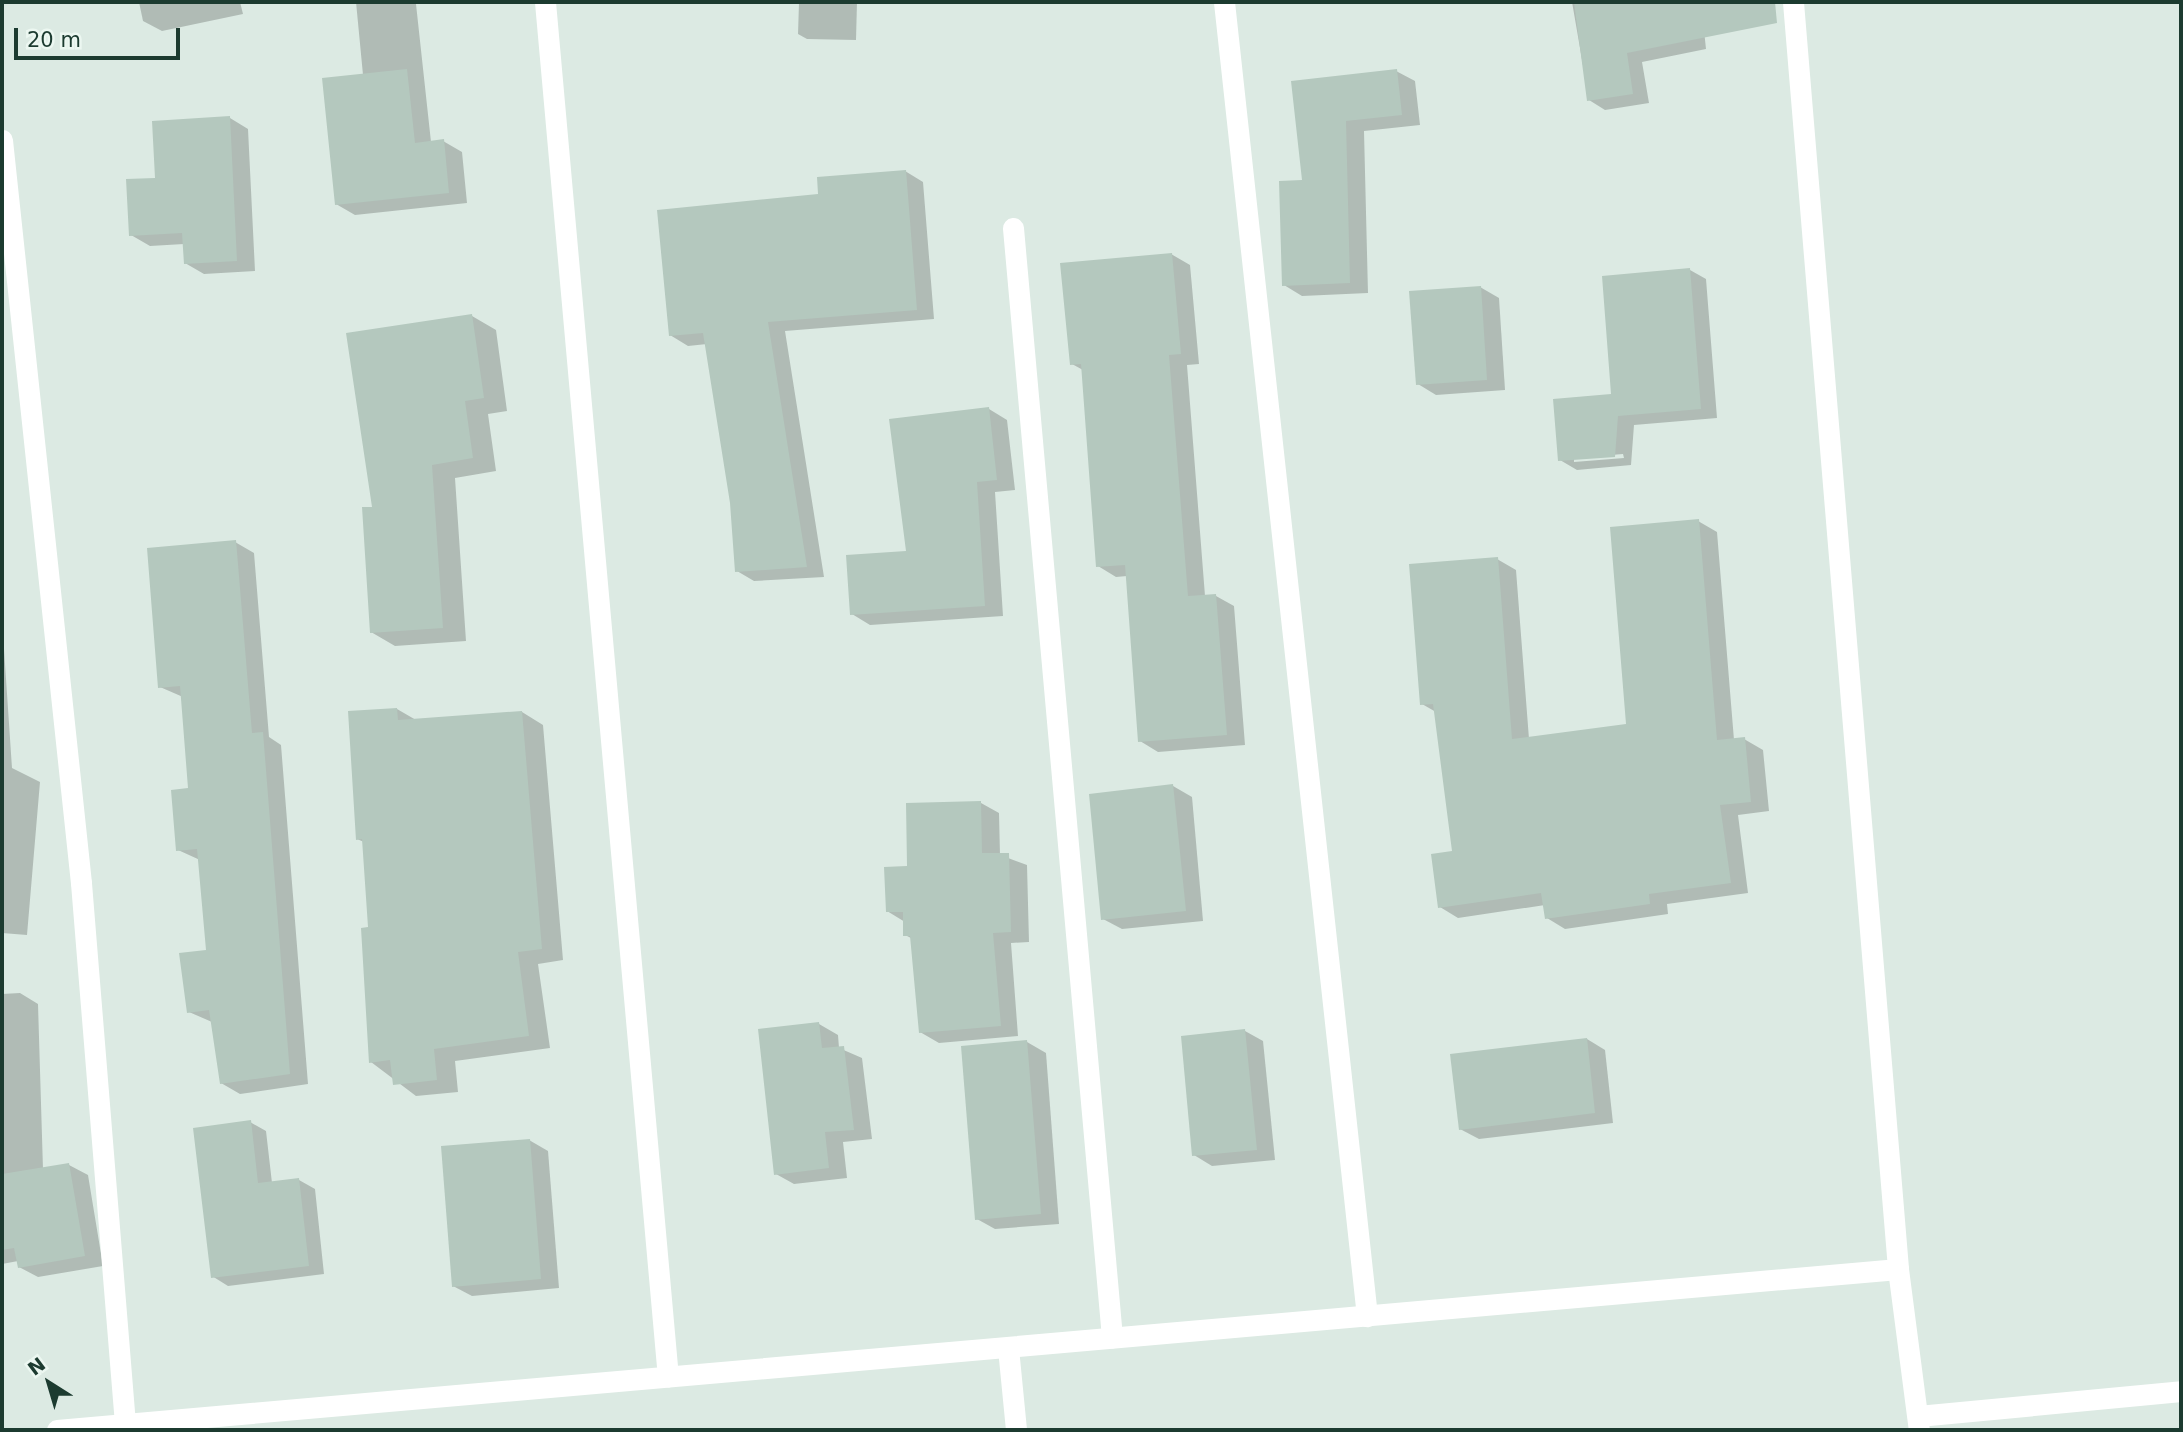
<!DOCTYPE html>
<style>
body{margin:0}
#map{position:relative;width:2183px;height:1432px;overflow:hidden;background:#dceae3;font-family:"DejaVu Sans",sans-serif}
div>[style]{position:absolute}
.shadow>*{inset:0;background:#0003}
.building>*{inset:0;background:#b4c8be}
.minor>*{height:21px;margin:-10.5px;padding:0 10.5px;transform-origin:10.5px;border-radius:10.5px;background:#fff}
span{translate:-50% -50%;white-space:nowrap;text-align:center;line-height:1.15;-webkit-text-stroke:5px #ecf7f1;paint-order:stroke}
.frame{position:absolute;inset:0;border:4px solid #1c3b30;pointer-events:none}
.north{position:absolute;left:14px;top:1348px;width:70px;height:70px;-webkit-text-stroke:5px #ecf7f1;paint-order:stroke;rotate:323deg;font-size:19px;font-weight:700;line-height:28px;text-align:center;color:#1c3b30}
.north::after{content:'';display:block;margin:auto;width:24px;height:32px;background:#1c3b30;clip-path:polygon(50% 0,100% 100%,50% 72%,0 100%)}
.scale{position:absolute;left:14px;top:28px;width:166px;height:32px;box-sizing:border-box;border:4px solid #1c3b30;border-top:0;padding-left:9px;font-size:21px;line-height:24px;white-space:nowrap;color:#1c3b30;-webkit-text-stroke:5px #ecf7f1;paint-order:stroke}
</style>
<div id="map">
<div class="shadow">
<i style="clip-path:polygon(139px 2px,240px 2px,243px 14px,162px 31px,143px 21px)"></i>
<i style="clip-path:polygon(356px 2px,435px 2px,416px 4px,431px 142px,443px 141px,462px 152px,467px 203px,355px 215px,336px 204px,363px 75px)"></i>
<i style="clip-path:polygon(799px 2px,857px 2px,856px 40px,807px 39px,798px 34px)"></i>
<i style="clip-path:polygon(1572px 2px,1701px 2px,1706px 49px,1642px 62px,1649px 103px,1605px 110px,1589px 100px)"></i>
<i style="clip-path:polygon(1396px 71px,1415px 81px,1420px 125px,1364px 131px,1368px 293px,1302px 296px,1284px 285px,1304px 182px,1293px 83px)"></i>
<i style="clip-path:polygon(230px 118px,248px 129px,255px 271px,204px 274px,185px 263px,184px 244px,150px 246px,131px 235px,156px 179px)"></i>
<i style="clip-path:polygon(905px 171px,923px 182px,934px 319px,785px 331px,824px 577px,754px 581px,737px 571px,732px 503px,707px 344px,688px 346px,670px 335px,820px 195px)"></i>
<i style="clip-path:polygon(1171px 254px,1190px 265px,1199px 364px,1187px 365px,1205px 596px,1216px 596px,1234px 606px,1245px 745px,1158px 752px,1140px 741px,1127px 576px,1116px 577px,1098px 566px,1083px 370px,1072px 364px)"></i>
<i style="clip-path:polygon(evenodd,1690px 270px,1706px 279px,1717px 418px,1634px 425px,1631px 465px,1577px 470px,1560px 460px,1613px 396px,1690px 270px,1623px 454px,1624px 458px,1574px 462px,1574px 458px,1623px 454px)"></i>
<i style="clip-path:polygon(1480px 287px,1499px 298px,1505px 390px,1436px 395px,1418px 384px)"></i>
<i style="clip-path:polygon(472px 316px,496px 330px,507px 411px,488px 414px,496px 471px,455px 478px,466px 641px,395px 646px,371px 632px,374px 508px)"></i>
<i style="clip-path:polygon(989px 409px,1007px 420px,1015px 490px,995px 492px,1003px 616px,870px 625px,852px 614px,908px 553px)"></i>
<i style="clip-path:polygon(1698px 521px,1717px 532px,1734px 740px,1744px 739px,1763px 750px,1769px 811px,1738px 815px,1748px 893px,1667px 904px,1668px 914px,1565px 929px,1547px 918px,1545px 905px,1458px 918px,1440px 907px,1454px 853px,1436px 712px,1422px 704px,1497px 559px,1516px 570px,1529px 739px,1628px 726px)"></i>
<i style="clip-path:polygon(235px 542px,254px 553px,269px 737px,281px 745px,308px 1084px,240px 1094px,221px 1083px,212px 1022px,189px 1012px,208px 951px,200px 860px,178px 850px,190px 789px,183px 697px,160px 687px)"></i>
<i style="clip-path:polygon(2px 619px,12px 768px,40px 782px,27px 935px,2px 933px)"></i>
<i style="clip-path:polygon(397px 709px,416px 720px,522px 712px,543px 725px,563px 960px,538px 964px,550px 1048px,455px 1061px,458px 1092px,416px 1096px,371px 1062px,370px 929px,364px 842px,357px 839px)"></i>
<i style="clip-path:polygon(1173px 786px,1192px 797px,1203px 921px,1122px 929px,1103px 919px)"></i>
<i style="clip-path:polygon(981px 803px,999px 813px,1000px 855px,1027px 865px,1029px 942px,1011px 943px,1018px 1036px,939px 1043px,920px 1032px,913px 939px,905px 935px,905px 922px,887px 911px,909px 867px)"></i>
<i style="clip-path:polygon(20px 993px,38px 1004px,43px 1169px,69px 1165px,88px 1175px,103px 1266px,38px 1277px,19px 1267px,18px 1261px,2px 1264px,2px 994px)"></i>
<i style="clip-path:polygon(819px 1024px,838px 1035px,839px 1048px,862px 1058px,872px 1139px,843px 1142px,847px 1178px,794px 1184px,776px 1174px)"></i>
<i style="clip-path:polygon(1245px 1031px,1263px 1041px,1275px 1160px,1212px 1166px,1194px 1155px)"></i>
<i style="clip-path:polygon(1587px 1039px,1605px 1050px,1613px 1123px,1479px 1139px,1460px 1129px)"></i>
<i style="clip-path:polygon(1027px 1042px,1046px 1053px,1059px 1224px,995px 1229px,977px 1219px)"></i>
<i style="clip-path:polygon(250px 1122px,266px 1131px,272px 1183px,299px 1180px,315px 1189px,324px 1274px,228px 1286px,212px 1276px)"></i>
<i style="clip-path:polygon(529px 1140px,548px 1151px,559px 1288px,472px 1296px,453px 1286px)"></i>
</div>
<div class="building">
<i style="clip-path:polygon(1574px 2px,1775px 2px,1777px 23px,1627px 53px,1633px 94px,1587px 101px)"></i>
<i style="clip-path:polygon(407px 69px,415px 143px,444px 139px,449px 193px,335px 205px,322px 78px)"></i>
<i style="clip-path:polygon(1397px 69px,1402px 115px,1346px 121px,1350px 283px,1282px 286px,1279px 181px,1302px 180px,1291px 81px)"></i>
<i style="clip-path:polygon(230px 116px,237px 261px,184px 264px,182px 233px,129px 236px,126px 179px,155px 178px,152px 121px)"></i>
<i style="clip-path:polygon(906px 170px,917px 310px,768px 322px,807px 567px,735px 572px,730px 503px,703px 333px,669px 336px,657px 210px,818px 194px,817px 177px)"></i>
<i style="clip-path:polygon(1172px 253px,1181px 354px,1169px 355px,1188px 596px,1216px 594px,1227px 735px,1138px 742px,1125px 565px,1096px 567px,1081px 364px,1070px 365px,1060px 263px)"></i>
<i style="clip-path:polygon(1690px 268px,1701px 409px,1618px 416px,1615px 457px,1558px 461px,1553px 399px,1611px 394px,1602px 276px)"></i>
<i style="clip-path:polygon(1481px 286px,1487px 380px,1416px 385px,1409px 291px)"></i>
<i style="clip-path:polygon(472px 314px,484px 398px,465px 401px,473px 458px,432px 465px,443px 628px,370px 633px,362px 507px,372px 507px,346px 333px)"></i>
<i style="clip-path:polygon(989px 407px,997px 480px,977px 482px,985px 606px,850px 615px,846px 555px,906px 551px,889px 419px)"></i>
<i style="clip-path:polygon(1699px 519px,1717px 740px,1745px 737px,1751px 802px,1720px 805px,1731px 883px,1649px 894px,1650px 904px,1545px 919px,1541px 893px,1438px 908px,1431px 854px,1452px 851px,1433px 704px,1420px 705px,1409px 564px,1498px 557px,1512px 739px,1626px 724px,1610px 527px)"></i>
<i style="clip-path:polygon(236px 540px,252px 733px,263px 732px,290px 1074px,220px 1084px,209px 1010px,187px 1013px,179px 953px,206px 950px,197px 849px,176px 851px,171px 790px,188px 788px,180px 686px,158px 688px,147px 548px)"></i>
<i style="clip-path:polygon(397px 708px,398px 720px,522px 711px,542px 949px,518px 952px,529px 1036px,434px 1049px,437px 1080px,393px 1085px,390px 1060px,369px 1063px,361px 928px,368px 927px,362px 839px,356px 840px,348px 711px)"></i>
<i style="clip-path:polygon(1173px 784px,1186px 911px,1101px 920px,1089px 794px)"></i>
<i style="clip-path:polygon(981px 801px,982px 853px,1009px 853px,1011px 932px,993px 933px,1001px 1026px,919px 1033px,910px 936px,903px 936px,903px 912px,886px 912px,884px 867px,907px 866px,906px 803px)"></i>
<i style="clip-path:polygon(819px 1022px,822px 1048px,844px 1046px,854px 1130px,825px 1132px,829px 1168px,774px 1175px,758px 1029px)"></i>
<i style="clip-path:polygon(1245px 1029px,1257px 1150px,1192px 1156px,1181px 1036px)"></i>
<i style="clip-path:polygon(1587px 1038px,1595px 1113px,1459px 1130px,1450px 1054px)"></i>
<i style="clip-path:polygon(1027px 1040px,1041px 1214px,975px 1220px,961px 1046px)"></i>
<i style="clip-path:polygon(251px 1120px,258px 1183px,299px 1178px,309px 1266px,211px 1278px,193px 1128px)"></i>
<i style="clip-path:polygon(530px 1139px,541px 1279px,452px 1287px,441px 1146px)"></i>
<i style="clip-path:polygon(69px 1163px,85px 1256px,18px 1268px,14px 1248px,2px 1250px,2px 1174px)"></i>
</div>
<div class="minor">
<i style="left:545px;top:2px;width:1380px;rotate:84.89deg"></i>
<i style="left:1224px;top:2px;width:1322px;rotate:83.79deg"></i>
<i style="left:1793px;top:2px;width:1271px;rotate:85.26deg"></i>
<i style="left:1898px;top:1269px;width:162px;rotate:82.6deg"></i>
<i style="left:2px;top:140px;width:747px;rotate:83.93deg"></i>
<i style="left:81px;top:883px;width:543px;rotate:85.35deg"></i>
<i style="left:1013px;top:228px;width:1114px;rotate:84.9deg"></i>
<i style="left:1008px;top:1348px;width:82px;rotate:84.4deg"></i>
<i style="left:1918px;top:1416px;width:264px;rotate:-5.4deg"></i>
<i style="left:57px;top:1430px;width:1848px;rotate:-5deg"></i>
</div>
<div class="frame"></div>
<div class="north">N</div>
<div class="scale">20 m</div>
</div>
